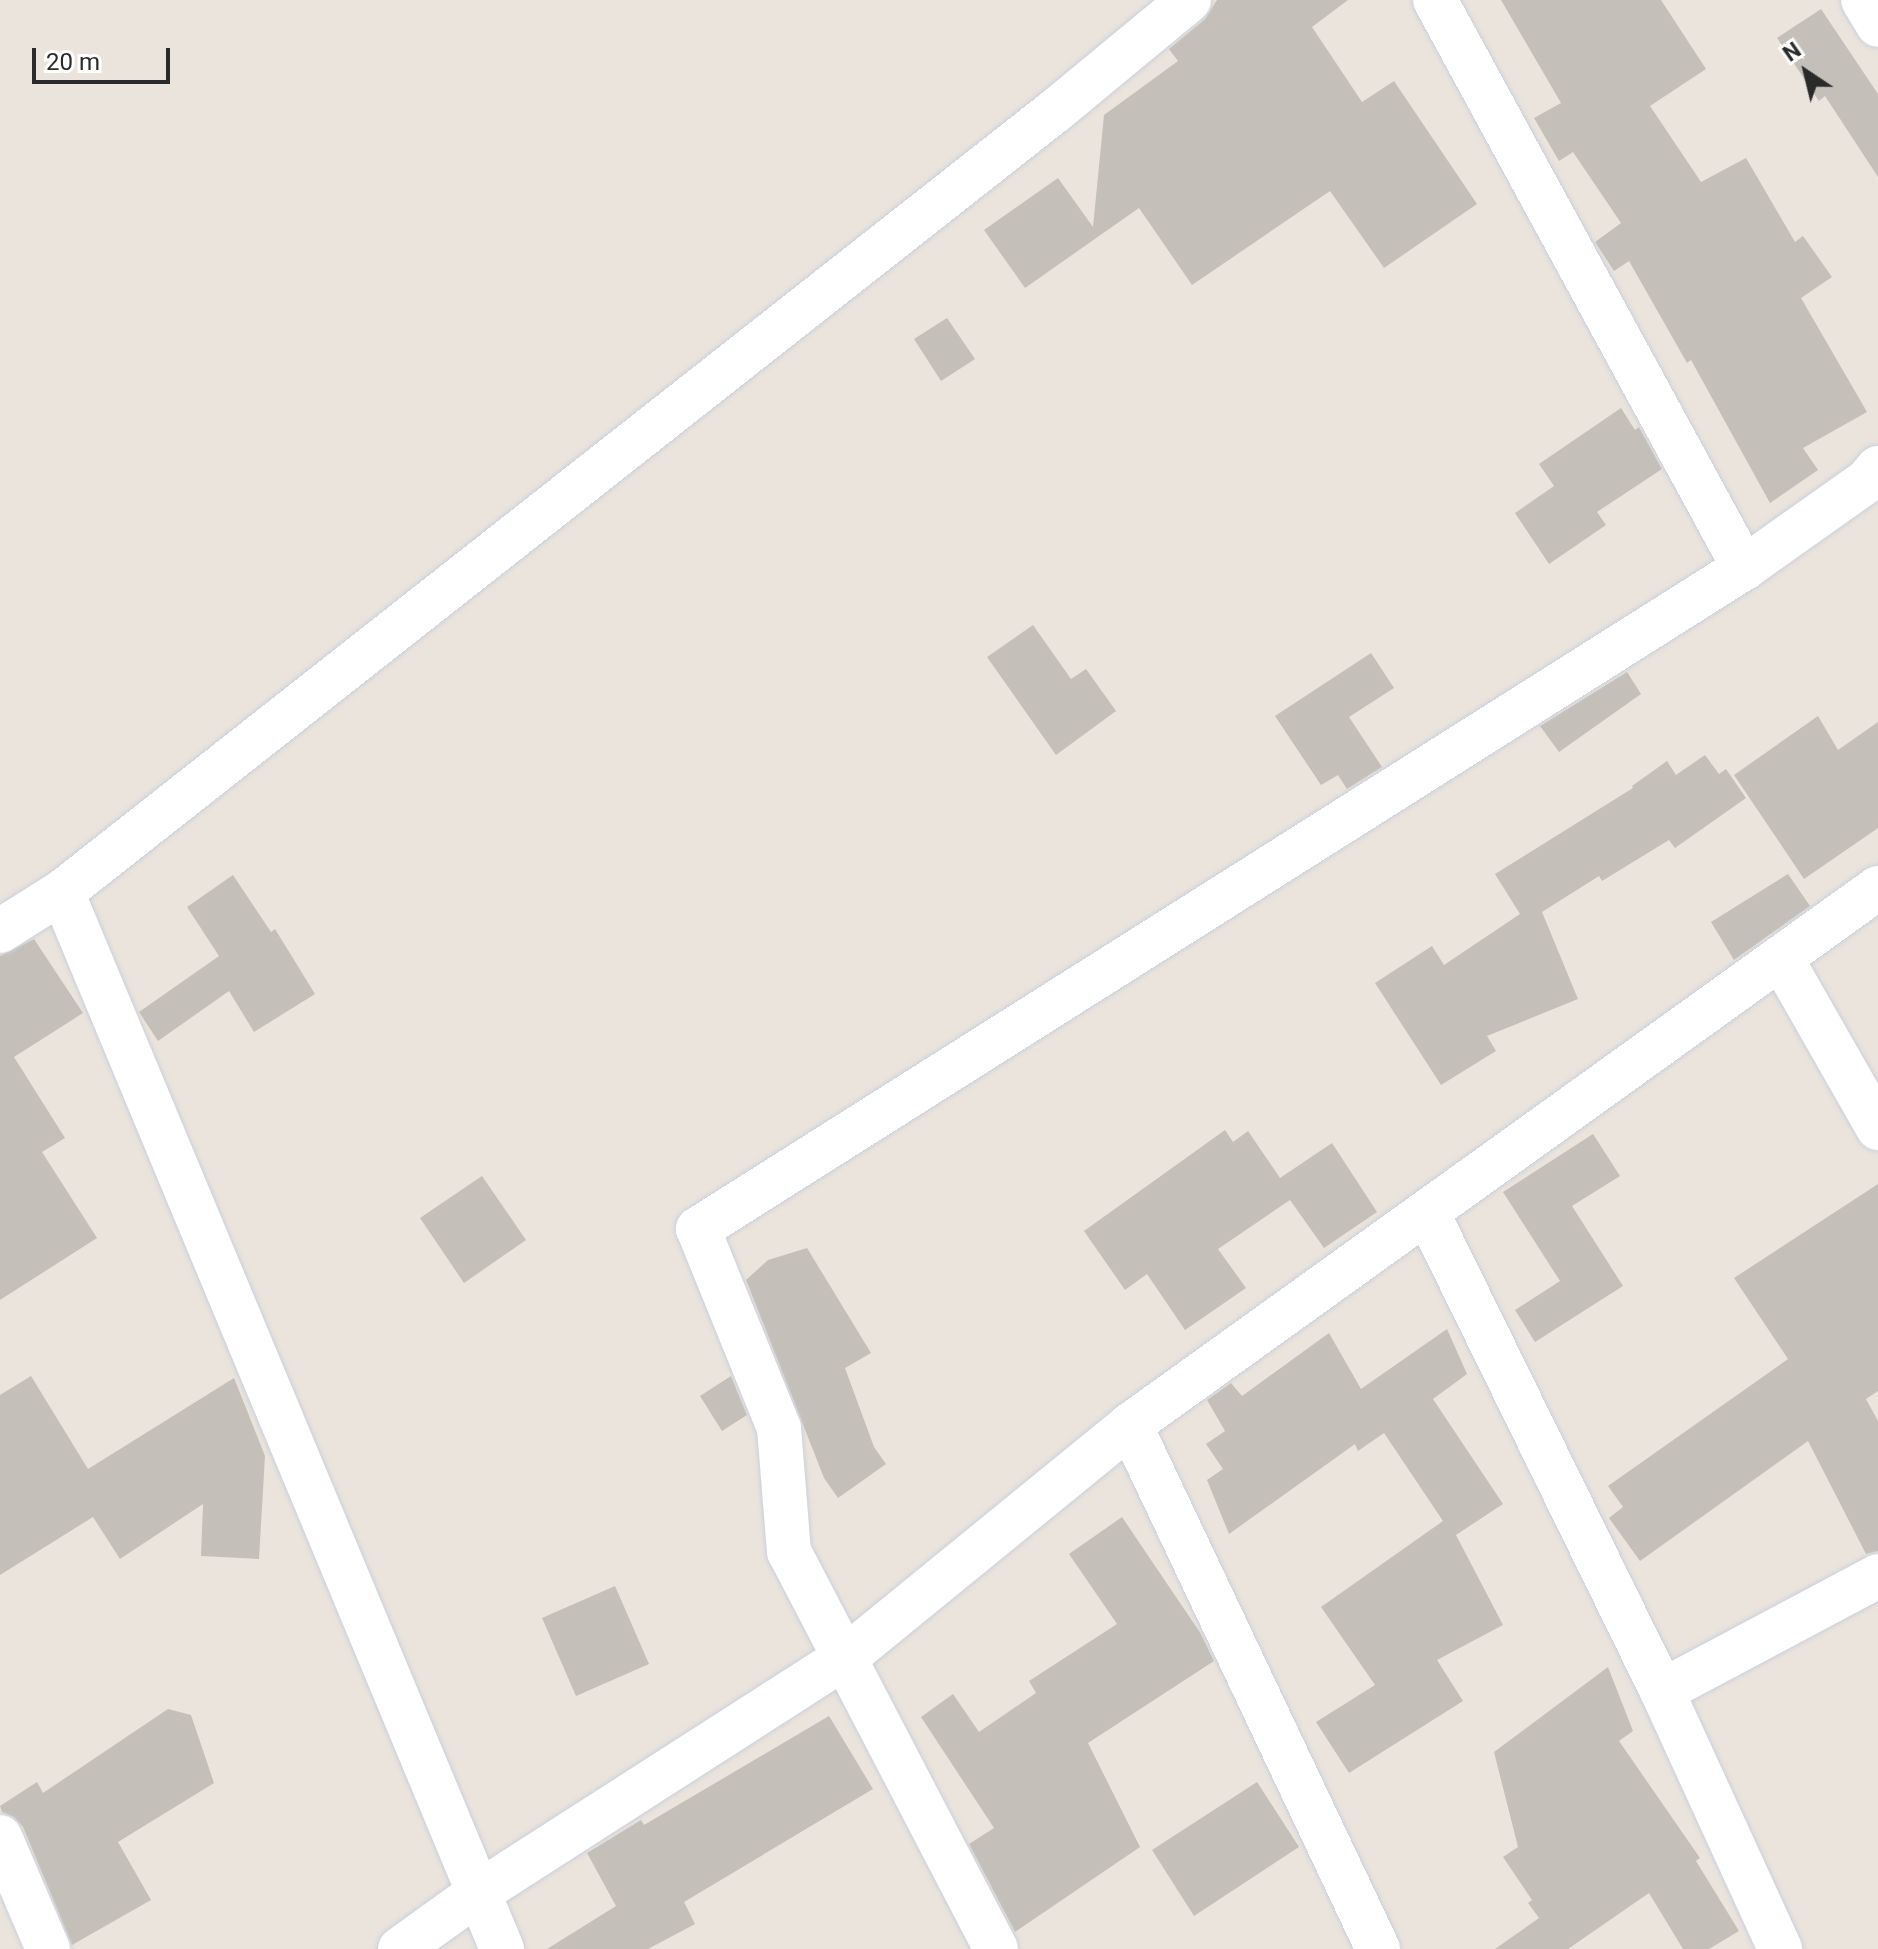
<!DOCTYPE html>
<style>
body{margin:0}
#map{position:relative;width:1878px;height:1949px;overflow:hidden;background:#ebe4dd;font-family:Roboto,sans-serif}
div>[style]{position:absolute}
.building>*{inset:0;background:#c4bfb8}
.roads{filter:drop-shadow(0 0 2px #cbd0db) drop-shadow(0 0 2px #cbd0db)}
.minor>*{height:44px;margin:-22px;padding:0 22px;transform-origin:22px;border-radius:22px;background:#fff}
span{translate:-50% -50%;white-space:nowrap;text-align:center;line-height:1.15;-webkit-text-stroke:6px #fff;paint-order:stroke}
.north{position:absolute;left:1766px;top:32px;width:80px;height:80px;-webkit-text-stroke:6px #fff;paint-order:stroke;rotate:325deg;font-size:22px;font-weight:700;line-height:32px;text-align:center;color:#2a2a2a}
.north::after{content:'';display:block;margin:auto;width:28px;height:36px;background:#2a2a2a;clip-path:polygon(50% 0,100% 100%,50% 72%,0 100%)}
.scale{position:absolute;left:32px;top:48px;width:138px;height:36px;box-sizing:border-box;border:4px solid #2a2a2a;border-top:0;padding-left:10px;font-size:24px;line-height:28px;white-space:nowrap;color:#2a2a2a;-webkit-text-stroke:6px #fff;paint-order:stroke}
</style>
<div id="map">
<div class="building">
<i style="clip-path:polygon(1217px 0,1348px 0,1312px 27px,1362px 102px,1394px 81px,1477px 204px,1384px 268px,1330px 191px,1192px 285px,1139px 208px,1025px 288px,984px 230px,1058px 178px,1093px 227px,1104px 115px,1178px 61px,1169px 49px,1205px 19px)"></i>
<i style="clip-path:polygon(1501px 0,1661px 0,1706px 69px,1650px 106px,1701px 182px,1746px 158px,1795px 242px,1803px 236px,1832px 277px,1801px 298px,1867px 412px,1803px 448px,1818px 470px,1770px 503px,1691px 360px,1687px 363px,1629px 261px,1614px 271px,1595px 242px,1621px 223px,1573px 152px,1559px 161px,1534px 118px,1561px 103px)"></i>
<i style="clip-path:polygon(1821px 9px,1878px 94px,1878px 177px,1825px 96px,1819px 101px,1777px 38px)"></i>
<i style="clip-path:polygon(947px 318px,975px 359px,941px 381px,914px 339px)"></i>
<i style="clip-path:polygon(1621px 408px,1635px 430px,1639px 427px,1662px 469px,1597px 512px,1606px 525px,1549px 564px,1515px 513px,1554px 486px,1539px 464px)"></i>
<i style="clip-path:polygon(1033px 625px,1071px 679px,1086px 669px,1116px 711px,1056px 755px,987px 657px)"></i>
<i style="clip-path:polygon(1371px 653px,1394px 688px,1349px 717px,1382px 767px,1347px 789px,1338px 775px,1321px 785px,1275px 716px)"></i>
<i style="clip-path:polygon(1627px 672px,1641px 694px,1559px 752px,1540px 726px)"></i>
<i style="clip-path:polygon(1818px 716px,1838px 750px,1878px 722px,1878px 828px,1804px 879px,1734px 775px)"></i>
<i style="clip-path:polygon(1705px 755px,1719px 774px,1726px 769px,1746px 798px,1675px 848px,1669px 840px,1602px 881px,1599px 876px,1542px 912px,1578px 999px,1487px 1036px,1496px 1051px,1441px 1085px,1375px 983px,1432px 946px,1444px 965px,1520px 914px,1495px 874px,1633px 788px,1632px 786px,1667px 761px,1676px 775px)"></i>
<i style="clip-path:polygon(1788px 874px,1810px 906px,1734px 960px,1711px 922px)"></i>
<i style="clip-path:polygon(233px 875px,271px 932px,275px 929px,315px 994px,254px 1032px,229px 991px,158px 1041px,139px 1012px,219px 956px,187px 907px)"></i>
<i style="clip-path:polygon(34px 939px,83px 1013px,14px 1057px,65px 1138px,42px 1152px,97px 1238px,0 1300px,0 956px)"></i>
<i style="clip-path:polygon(1225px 1130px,1233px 1142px,1248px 1131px,1280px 1178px,1332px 1143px,1377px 1212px,1324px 1248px,1290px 1200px,1218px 1249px,1246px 1288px,1185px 1330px,1147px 1274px,1125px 1290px,1084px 1231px)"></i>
<i style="clip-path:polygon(1593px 1134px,1620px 1176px,1572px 1206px,1623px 1286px,1535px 1342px,1515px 1310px,1560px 1281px,1503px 1192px)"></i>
<i style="clip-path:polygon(482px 1176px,526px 1240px,464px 1283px,420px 1218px)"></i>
<i style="clip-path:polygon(1878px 1184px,1878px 1391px,1866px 1399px,1878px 1421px,1878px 1551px,1866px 1554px,1808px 1441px,1640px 1561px,1609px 1518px,1623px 1507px,1608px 1486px,1788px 1359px,1734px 1278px)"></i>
<i style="clip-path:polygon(807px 1248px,871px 1353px,845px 1368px,874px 1447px,886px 1464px,838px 1498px,824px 1478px,746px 1280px,768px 1260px)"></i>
<i style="clip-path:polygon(1447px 1329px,1467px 1374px,1433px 1399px,1503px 1504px,1456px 1535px,1503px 1625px,1437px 1660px,1463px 1701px,1349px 1773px,1316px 1722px,1375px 1685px,1321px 1607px,1443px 1521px,1384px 1433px,1358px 1451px,1355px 1444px,1229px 1534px,1207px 1480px,1223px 1469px,1206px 1444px,1225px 1431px,1207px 1400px,1231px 1383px,1242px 1396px,1329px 1333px,1361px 1389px)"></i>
<i style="clip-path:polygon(31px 1376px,88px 1469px,234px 1378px,265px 1456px,259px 1559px,201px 1556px,203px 1504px,120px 1559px,93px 1517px,0 1575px,0 1395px)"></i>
<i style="clip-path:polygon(731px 1376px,747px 1415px,722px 1431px,700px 1396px)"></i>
<i style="clip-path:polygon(1122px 1517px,1201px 1634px,1214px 1661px,1088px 1743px,1140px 1847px,1015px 1932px,969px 1844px,994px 1828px,921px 1717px,953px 1694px,979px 1732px,1036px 1693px,1029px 1681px,1117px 1624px,1069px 1554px)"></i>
<i style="clip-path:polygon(615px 1586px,649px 1664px,576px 1696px,542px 1618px)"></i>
<i style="clip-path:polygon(1608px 1667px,1633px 1731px,1619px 1741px,1700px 1858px,1696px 1861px,1739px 1931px,1709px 1949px,1683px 1949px,1649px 1893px,1568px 1949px,1495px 1949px,1539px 1918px,1528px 1903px,1532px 1900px,1503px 1857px,1518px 1847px,1494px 1752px)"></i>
<i style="clip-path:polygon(168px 1709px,191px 1715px,214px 1783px,118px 1842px,151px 1900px,72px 1945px,23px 1827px,14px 1817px,2px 1812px,0 1806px,37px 1782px,43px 1793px)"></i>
<i style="clip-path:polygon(829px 1716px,873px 1789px,684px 1902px,695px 1924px,648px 1949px,547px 1949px,616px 1906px,587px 1853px,641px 1820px,644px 1825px)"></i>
<i style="clip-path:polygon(1257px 1782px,1299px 1847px,1194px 1916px,1152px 1850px)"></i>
</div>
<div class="roads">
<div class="minor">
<i style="left:1435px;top:0;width:647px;rotate:61.45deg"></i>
<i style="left:1863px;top:0;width:29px;rotate:59deg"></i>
<i style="left:62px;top:892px;width:1145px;rotate:67.4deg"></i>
<i style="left:0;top:931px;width:73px;rotate:-32.2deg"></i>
<i style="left:62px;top:892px;width:1263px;rotate:-38.19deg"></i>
<i style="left:1055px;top:111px;width:174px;rotate:-39.6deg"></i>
<i style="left:1781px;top:958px;width:196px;rotate:60.3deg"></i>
<i style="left:1427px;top:1212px;width:534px;rotate:63.87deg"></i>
<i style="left:1662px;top:1691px;width:284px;rotate:65.4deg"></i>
<i style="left:1130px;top:1425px;width:580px;rotate:64.67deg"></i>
<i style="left:1662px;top:1691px;width:245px;rotate:-28deg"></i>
<i style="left:0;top:1837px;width:122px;rotate:66.8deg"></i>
<i style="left:400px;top:1949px;width:96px;rotate:-35.7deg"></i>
<i style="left:478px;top:1893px;width:437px;rotate:-32.7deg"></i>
<i style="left:846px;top:1657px;width:367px;rotate:-39.2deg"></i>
<i style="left:1130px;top:1425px;width:921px;rotate:-35.68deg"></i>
<i style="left:996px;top:1949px;width:448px;rotate:-117.5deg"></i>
<i style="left:789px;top:1552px;width:124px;rotate:-94.6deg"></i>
<i style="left:779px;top:1428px;width:215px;rotate:-112.1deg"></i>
<i style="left:698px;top:1229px;width:1237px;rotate:-32.29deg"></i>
<i style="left:1744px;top:568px;width:151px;rotate:-35.3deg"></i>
<i style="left:1867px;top:481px;width:17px;rotate:-50deg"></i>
</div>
</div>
<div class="north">N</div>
<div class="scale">20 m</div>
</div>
